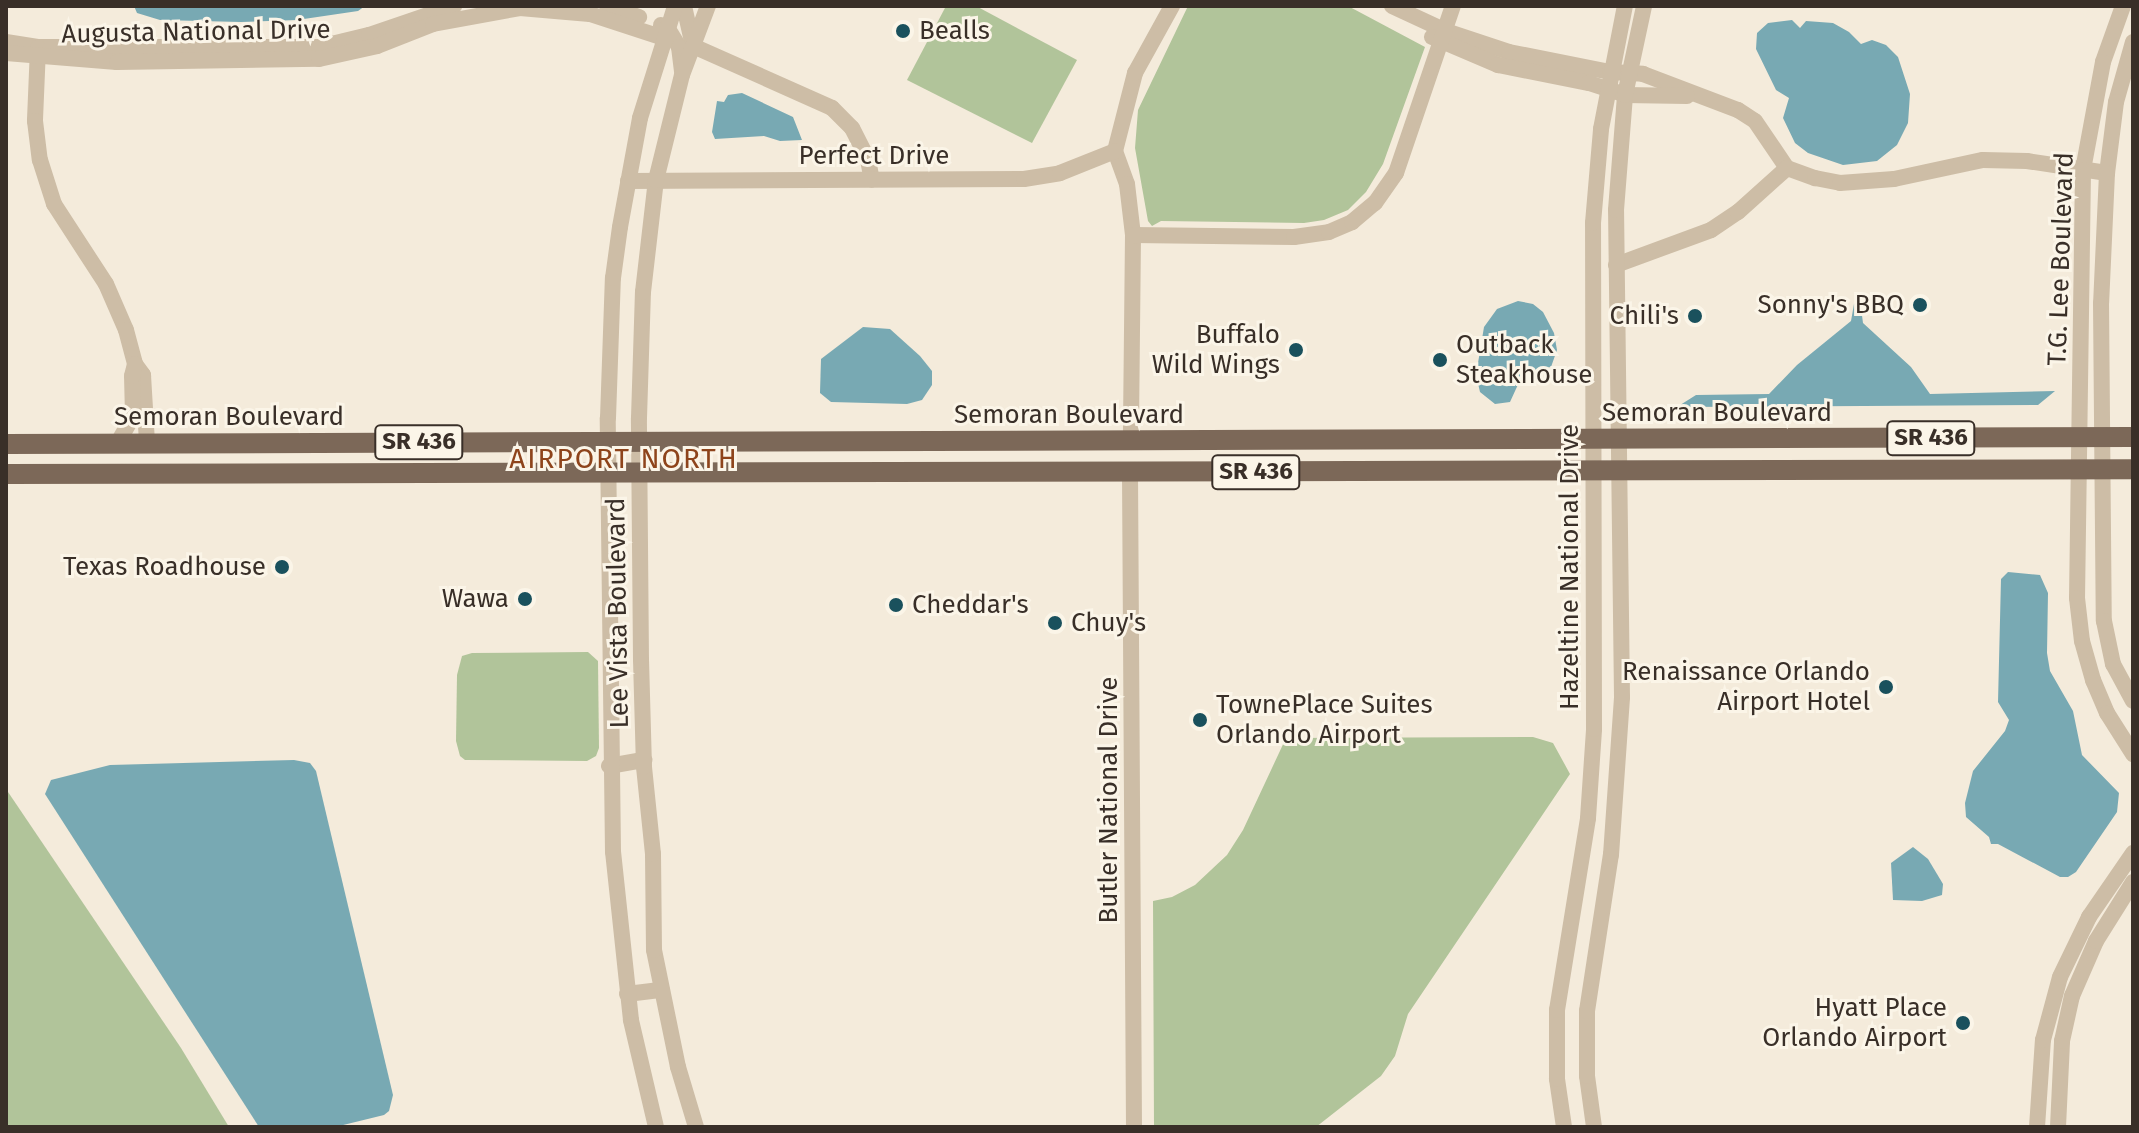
<!DOCTYPE html>
<style>
body{margin:0}
#map{position:relative;width:2139px;height:1133px;overflow:hidden;background:#f4ebdb;font-family:"Fira Sans",sans-serif}
div>[style]{position:absolute}
.green>*{inset:0;background:#b1c49a}
.water>*{inset:0;background:#78a9b3}
.minor>*{height:16px;margin:-8px;padding:0 8px;transform-origin:8px;border-radius:8px;background:#cdbda6}
.major>*{height:20px;margin:-10px;padding:0 10px;transform-origin:10px;border-radius:10px;background:#7c6858}
.dots>*{width:22px;height:22px;translate:-50% -50%;box-sizing:border-box;border:4px solid #fbf5e8;border-radius:50%}
span{translate:-50% -50%;white-space:nowrap;text-align:center;line-height:1.15;-webkit-text-stroke:6px #fbf5e8;paint-order:stroke}
.shield-label span{padding:2px 6px;background:#fbf5e8;border:2px solid;border-radius:6px;-webkit-text-stroke-width:0}
.shield-label{font-size:24px;color:#392f28;font-weight:700}
.poi-label{font-size:26px;color:#392f28}
.left{translate:0 -50%;text-align:left}
.right{translate:-100% -50%;text-align:right}
.street-label{font-size:26px;color:#392f28}
.neighbourhood-label{font-size:28px;color:#8e441b;letter-spacing:2px}
.frame{position:absolute;inset:0;border:8px solid #392f28;pointer-events:none}
</style>
<div id="map">
<div class="green">
<i style="clip-path:polygon(946px 6px,976px 6px,1077px 60px,1032px 143px,907px 80px)"></i>
<i style="clip-path:polygon(1188px 6px,1348px 6px,1425px 47px,1383px 164px,1366px 192px,1348px 210px,1324px 220px,1304px 223px,1161px 221px,1152px 226px,1148px 221px,1135px 148px,1138px 110px)"></i>
<i style="clip-path:polygon(588px 652px,598px 661px,599px 748px,596px 756px,587px 761px,465px 760px,460px 756px,456px 741px,457px 675px,462px 656px,472px 653px)"></i>
<i style="clip-path:polygon(1533px 737px,1553px 743px,1570px 774px,1408px 1014px,1395px 1056px,1381px 1076px,1316px 1127px,1154px 1127px,1153px 901px,1172px 897px,1195px 885px,1227px 855px,1243px 830px,1286px 738px)"></i>
<i style="clip-path:polygon(6px 789px,181px 1048px,229px 1127px,6px 1127px)"></i>
</div>
<div class="water">
<i style="clip-path:polygon(134px 6px,163px 7px,365px 6px,358px 11px,297px 20px,241px 22px,160px 20px,137px 13px)"></i>
<i style="clip-path:polygon(1792px 20px,1800px 28px,1806px 21px,1833px 23px,1849px 32px,1861px 44px,1872px 40px,1886px 45px,1898px 57px,1910px 94px,1908px 123px,1897px 145px,1877px 161px,1843px 165px,1808px 153px,1795px 143px,1783px 118px,1789px 98px,1776px 90px,1756px 49px,1757px 33px,1768px 23px)"></i>
<i style="clip-path:polygon(742px 93px,793px 117px,802px 140px,780px 141px,764px 136px,715px 139px,712px 132px,717px 101px,724px 102px,728px 95px)"></i>
<i style="clip-path:polygon(1860px 300px,1863px 323px,1911px 367px,1930px 394px,2055px 391px,2038px 405px,1677px 407px,1696px 395px,1769px 394px,1797px 365px,1851px 321px,1854px 304px)"></i>
<i style="clip-path:polygon(1518px 301px,1533px 304px,1543px 312px,1554px 333px,1557px 350px,1551px 367px,1537px 369px,1521px 378px,1510px 402px,1495px 404px,1480px 392px,1476px 375px,1484px 327px,1497px 309px)"></i>
<i style="clip-path:polygon(863px 327px,890px 329px,920px 356px,932px 371px,932px 385px,922px 400px,907px 404px,831px 402px,820px 393px,821px 359px)"></i>
<i style="clip-path:polygon(2008px 572px,2040px 575px,2048px 593px,2047px 653px,2050px 671px,2073px 711px,2082px 755px,2119px 793px,2117px 812px,2076px 872px,2068px 877px,2060px 877px,1998px 844px,1991px 844px,1989px 837px,1966px 817px,1965px 803px,1973px 771px,2005px 731px,2009px 720px,1998px 702px,2001px 579px)"></i>
<i style="clip-path:polygon(294px 760px,310px 763px,316px 771px,393px 1095px,389px 1111px,384px 1115px,335px 1127px,259px 1127px,45px 794px,51px 780px,110px 765px)"></i>
<i style="clip-path:polygon(1913px 847px,1928px 859px,1943px 884px,1942px 895px,1922px 901px,1893px 900px,1891px 863px)"></i>
</div>
<div class="minor">
<i style="left:607px;top:6px;width:34px;rotate:19deg"></i>
<i style="left:684px;top:6px;width:41px;rotate:77.3deg"></i>
<i style="left:693px;top:46px;width:152px;rotate:24deg"></i>
<i style="left:832px;top:108px;width:28px;rotate:45deg"></i>
<i style="left:852px;top:128px;width:36px;rotate:63deg"></i>
<i style="left:868px;top:160px;width:20px;rotate:79deg"></i>
<i style="left:1392px;top:6px;width:60px;rotate:24.8deg"></i>
<i style="left:1446px;top:31px;width:66px;rotate:18.4deg"></i>
<i style="left:1509px;top:52px;width:103px;rotate:11.2deg"></i>
<i style="left:1610px;top:72px;width:33px;rotate:3deg"></i>
<i style="left:1643px;top:74px;width:102px;rotate:20.8deg"></i>
<i style="left:1738px;top:110px;width:20px;rotate:33deg"></i>
<i style="left:1755px;top:121px;width:57px;rotate:55.8deg"></i>
<i style="left:1787px;top:168px;width:30px;rotate:20deg"></i>
<i style="left:1815px;top:178px;width:25px;rotate:11deg"></i>
<i style="left:1840px;top:183px;width:54px;rotate:-4.2deg"></i>
<i style="left:1894px;top:179px;width:91px;rotate:-12.1deg"></i>
<i style="left:1983px;top:160px;width:44px;rotate:1.3deg"></i>
<i style="left:2027px;top:161px;width:81px;rotate:8.5deg"></i>
<i style="left:2123px;top:6px;width:59px;rotate:109.7deg"></i>
<i style="left:2103px;top:62px;width:110px;rotate:100.5deg"></i>
<i style="left:2083px;top:170px;width:428px;rotate:90.8deg"></i>
<i style="left:2077px;top:598px;width:43px;rotate:83.4deg"></i>
<i style="left:2082px;top:641px;width:41px;rotate:74.2deg"></i>
<i style="left:2093px;top:680px;width:36px;rotate:67deg"></i>
<i style="left:2107px;top:713px;width:49px;rotate:57.6deg"></i>
<i style="left:661px;top:25px;width:6px;rotate:18deg"></i>
<i style="left:667px;top:27px;width:23px;rotate:59deg"></i>
<i style="left:679px;top:47px;width:24px;rotate:83deg"></i>
<i style="left:1432px;top:37px;width:72px;rotate:23deg"></i>
<i style="left:1498px;top:65px;width:93px;rotate:11.2deg"></i>
<i style="left:1589px;top:83px;width:38px;rotate:18deg"></i>
<i style="left:1625px;top:95px;width:62px;rotate:0.9deg"></i>
<i style="left:6px;top:42px;width:32px;rotate:9deg"></i>
<i style="left:38px;top:47px;width:281px"></i>
<i style="left:319px;top:47px;width:51px;rotate:-13.5deg"></i>
<i style="left:369px;top:35px;width:90px;rotate:-18.8deg"></i>
<i style="left:2133px;top:42px;width:62px;rotate:105.8deg"></i>
<i style="left:2116px;top:102px;width:72px;rotate:97.2deg"></i>
<i style="left:2107px;top:173px;width:130px;rotate:92.6deg"></i>
<i style="left:2101px;top:303px;width:318px;rotate:89.5deg"></i>
<i style="left:2104px;top:621px;width:44px;rotate:78.2deg"></i>
<i style="left:2113px;top:664px;width:42px;rotate:61.6deg"></i>
<i style="left:38px;top:48px;width:73px;rotate:92.4deg"></i>
<i style="left:35px;top:121px;width:39px;rotate:83deg"></i>
<i style="left:40px;top:160px;width:46px;rotate:72.3deg"></i>
<i style="left:54px;top:204px;width:95px;rotate:57deg"></i>
<i style="left:106px;top:284px;width:50px;rotate:66.5deg"></i>
<i style="left:126px;top:330px;width:35px;rotate:75deg"></i>
<i style="left:135px;top:364px;width:14px;rotate:54deg"></i>
<i style="left:143px;top:375px;width:68px;rotate:86.6deg"></i>
<i style="left:6px;top:53px;width:111px;rotate:4.6deg"></i>
<i style="left:117px;top:62px;width:202px;rotate:-0.9deg"></i>
<i style="left:319px;top:59px;width:59px;rotate:-12.6deg"></i>
<i style="left:377px;top:46px;width:60px;rotate:-21.4deg"></i>
<i style="left:433px;top:24px;width:88px;rotate:-10.4deg"></i>
<i style="left:520px;top:8px;width:70px;rotate:4.9deg"></i>
<i style="left:590px;top:14px;width:78px;rotate:18deg"></i>
<i style="left:1115px;top:151px;width:35px;rotate:70deg"></i>
<i style="left:1127px;top:184px;width:51px;rotate:83.3deg"></i>
<i style="left:1133px;top:235px;width:206px;rotate:90.6deg"></i>
<i style="left:1115px;top:151px;width:81px;rotate:-75.6deg"></i>
<i style="left:1135px;top:73px;width:77px;rotate:-61.1deg"></i>
<i style="left:628px;top:181px;width:396px;rotate:-0.3deg"></i>
<i style="left:1024px;top:179px;width:36px;rotate:-9deg"></i>
<i style="left:1060px;top:173px;width:59px;rotate:-21.8deg"></i>
<i style="left:1133px;top:235px;width:161px;rotate:0.7deg"></i>
<i style="left:1294px;top:237px;width:35px;rotate:-8deg"></i>
<i style="left:1329px;top:232px;width:25px;rotate:-23deg"></i>
<i style="left:1352px;top:222px;width:30px;rotate:-40deg"></i>
<i style="left:1375px;top:203px;width:37px;rotate:-55deg"></i>
<i style="left:1396px;top:173px;width:176px;rotate:-71.2deg"></i>
<i style="left:1616px;top:265px;width:101px;rotate:-20.2deg"></i>
<i style="left:1711px;top:230px;width:32px;rotate:-34deg"></i>
<i style="left:1738px;top:212px;width:66px;rotate:-41.9deg"></i>
<i style="left:117px;top:444px;width:32px;rotate:-60deg"></i>
<i style="left:133px;top:416px;width:40px;rotate:-91.4deg"></i>
<i style="left:132px;top:376px;width:12px;rotate:-76deg"></i>
<i style="left:1130px;top:473px;width:654px;rotate:89.65deg"></i>
<i style="left:609px;top:766px;width:36px;rotate:-10deg"></i>
<i style="left:627px;top:994px;width:35px;rotate:-7deg"></i>
<i style="left:656px;top:1127px;width:110px;rotate:-103.2deg"></i>
<i style="left:631px;top:1020px;width:169px;rotate:-96.1deg"></i>
<i style="left:613px;top:852px;width:434px;rotate:-90.7deg"></i>
<i style="left:608px;top:418px;width:140px;rotate:-88deg"></i>
<i style="left:613px;top:278px;width:51px;rotate:-82.2deg"></i>
<i style="left:620px;top:227px;width:111px;rotate:-79.6deg"></i>
<i style="left:640px;top:118px;width:117px;rotate:-72.6deg"></i>
<i style="left:696px;top:1127px;width:63px;rotate:-106.7deg"></i>
<i style="left:678px;top:1067px;width:119px;rotate:-101.6deg"></i>
<i style="left:654px;top:950px;width:96px;rotate:-90.6deg"></i>
<i style="left:653px;top:854px;width:87px;rotate:-95.9deg"></i>
<i style="left:644px;top:767px;width:107px;rotate:-91.6deg"></i>
<i style="left:641px;top:660px;width:242px;rotate:-90.5deg"></i>
<i style="left:639px;top:418px;width:126px;rotate:-88.2deg"></i>
<i style="left:643px;top:292px;width:113px;rotate:-83.4deg"></i>
<i style="left:656px;top:180px;width:108px;rotate:-76.1deg"></i>
<i style="left:682px;top:75px;width:74px;rotate:-69.4deg"></i>
<i style="left:1564px;top:1127px;width:49px;rotate:-98.3deg"></i>
<i style="left:1557px;top:1079px;width:69px;rotate:-90deg"></i>
<i style="left:1557px;top:1010px;width:194px;rotate:-80.8deg"></i>
<i style="left:1588px;top:818px;width:89px;rotate:-86.1deg"></i>
<i style="left:1594px;top:729px;width:506px;rotate:-90.11deg"></i>
<i style="left:1593px;top:223px;width:94px;rotate:-85.1deg"></i>
<i style="left:1601px;top:129px;width:125px;rotate:-79deg"></i>
<i style="left:1594px;top:1127px;width:51px;rotate:-97.8deg"></i>
<i style="left:1587px;top:1076px;width:65px;rotate:-90deg"></i>
<i style="left:1587px;top:1011px;width:158px;rotate:-81.3deg"></i>
<i style="left:1611px;top:855px;width:158px;rotate:-86deg"></i>
<i style="left:1622px;top:697px;width:487px;rotate:-90.7deg"></i>
<i style="left:1616px;top:210px;width:115px;rotate:-85.5deg"></i>
<i style="left:1625px;top:95px;width:91px;rotate:-77.9deg"></i>
<i style="left:2037px;top:1127px;width:87px;rotate:-86.1deg"></i>
<i style="left:2043px;top:1040px;width:65px;rotate:-74.9deg"></i>
<i style="left:2060px;top:977px;width:67px;rotate:-64.2deg"></i>
<i style="left:2089px;top:917px;width:78px;rotate:-55.5deg"></i>
<i style="left:2058px;top:1127px;width:86px;rotate:-87.3deg"></i>
<i style="left:2062px;top:1041px;width:46px;rotate:-77.5deg"></i>
<i style="left:2072px;top:996px;width:60px;rotate:-66.4deg"></i>
<i style="left:2096px;top:941px;width:70px;rotate:-57.9deg"></i>
</div>
<div class="major">
<i style="left:6px;top:444px;width:2127px;rotate:-0.19deg"></i>
<i style="left:6px;top:474px;width:2127px;rotate:-0.13deg"></i>
</div>
<div class="dots">
<i style="left:903px;top:31px;background:#1a515d"></i>
<i style="left:1920px;top:305px;background:#1a515d"></i>
<i style="left:1695px;top:316px;background:#1a515d"></i>
<i style="left:1296px;top:350px;background:#1a515d"></i>
<i style="left:1440px;top:360px;background:#1a515d"></i>
<i style="left:282px;top:567px;background:#1a515d"></i>
<i style="left:525px;top:599px;background:#1a515d"></i>
<i style="left:896px;top:605px;background:#1a515d"></i>
<i style="left:1055px;top:623px;background:#1a515d"></i>
<i style="left:1886px;top:687px;background:#1a515d"></i>
<i style="left:1200px;top:720px;background:#1a515d"></i>
<i style="left:1963px;top:1023px;background:#1a515d"></i>
</div>
<div class="shield-label">
<span style="left:1931px;top:438px">SR 436</span>
<span style="left:419px;top:442px">SR 436</span>
<span style="left:1256px;top:472px">SR 436</span>
</div>
<div class="poi-label">
<span class="left" style="left:919px;top:31px">Bealls</span>
<span class="right" style="left:1904px;top:305px">Sonny's BBQ</span>
<span class="right" style="left:1679px;top:316px">Chili's</span>
<span class="right" style="left:1280px;top:350px">Buffalo<br>Wild Wings</span>
<span class="left" style="left:1456px;top:360px">Outback<br>Steakhouse</span>
<span class="right" style="left:266px;top:567px">Texas Roadhouse</span>
<span class="right" style="left:509px;top:599px">Wawa</span>
<span class="left" style="left:912px;top:605px">Cheddar's</span>
<span class="left" style="left:1071px;top:623px">Chuy's</span>
<span class="right" style="left:1870px;top:687px">Renaissance Orlando<br>Airport Hotel</span>
<span class="left" style="left:1216px;top:720px">TownePlace Suites<br>Orlando Airport</span>
<span class="right" style="left:1947px;top:1023px">Hyatt Place<br>Orlando Airport</span>
</div>
<div class="street-label">
<span style="left:196px;top:32px;rotate:-1deg">Augusta National Drive</span>
<span style="left:874px;top:156px">Perfect Drive</span>
<span style="left:2061px;top:259px;rotate:-88deg">T.G. Lee Boulevard</span>
<span style="left:1717px;top:413px">Semoran Boulevard</span>
<span style="left:1069px;top:415px">Semoran Boulevard</span>
<span style="left:229px;top:417px">Semoran Boulevard</span>
<span style="left:1570px;top:567px;rotate:-90deg">Hazeltine National Drive</span>
<span style="left:618px;top:613px;rotate:-91deg">Lee Vista Boulevard</span>
<span style="left:1109px;top:800px;rotate:-90deg">Butler National Drive</span>
</div>
<div class="neighbourhood-label">
<span style="left:624px;top:459px">AIRPORT NORTH</span>
</div>
<div class="frame"></div>
</div>
